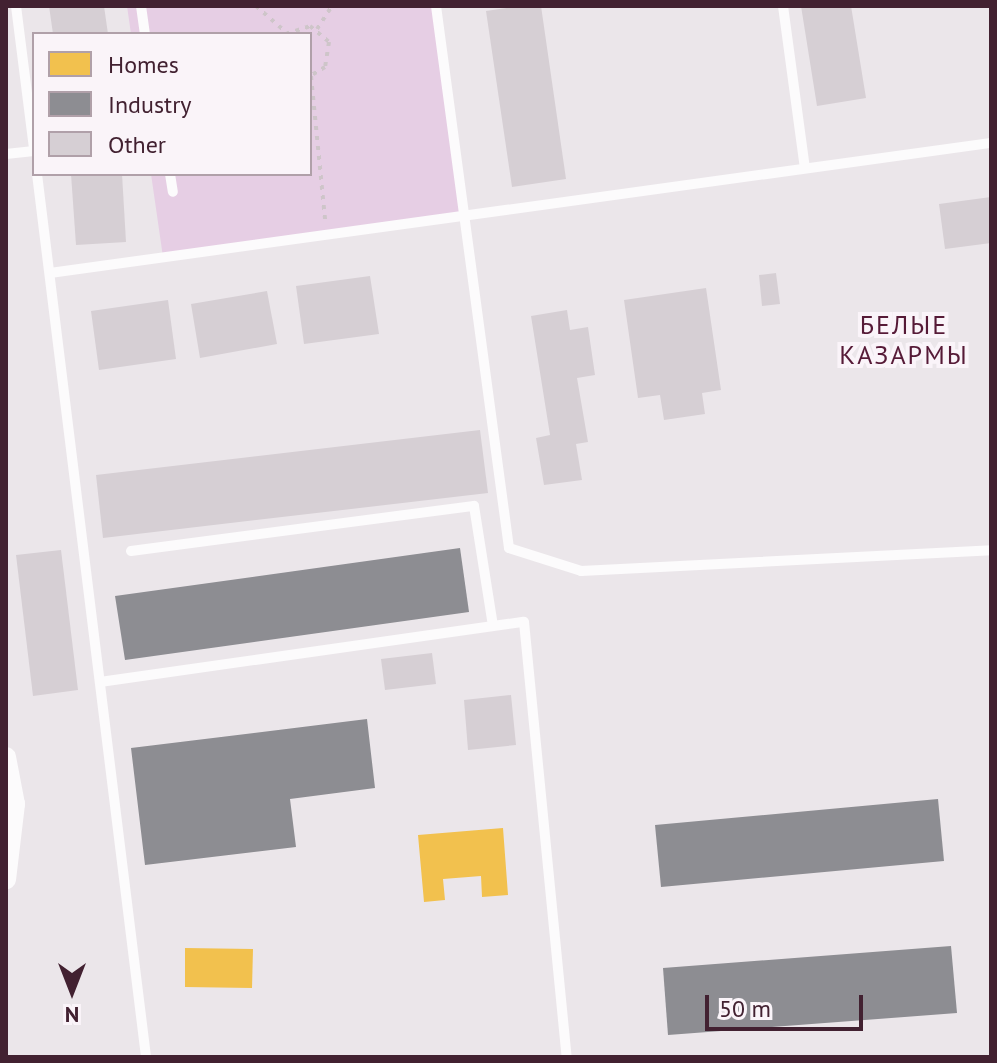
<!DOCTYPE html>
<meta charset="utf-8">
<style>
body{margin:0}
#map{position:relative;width:997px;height:1063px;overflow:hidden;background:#ebe6ea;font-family:"PT Sans",sans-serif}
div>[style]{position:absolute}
.green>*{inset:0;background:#e6cee4}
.homes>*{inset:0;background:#f2c14e}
.industry>*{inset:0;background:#8d8d92}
.building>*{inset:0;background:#d6cfd4}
.path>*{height:4px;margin-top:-2px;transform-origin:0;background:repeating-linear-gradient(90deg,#cec5c9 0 4px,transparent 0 10px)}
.service>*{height:10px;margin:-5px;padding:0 5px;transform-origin:5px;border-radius:5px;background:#fcfbfc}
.minor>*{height:20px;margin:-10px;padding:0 10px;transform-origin:10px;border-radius:10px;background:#fcfbfc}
span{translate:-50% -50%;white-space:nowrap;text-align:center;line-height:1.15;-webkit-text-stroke:8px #faf4f9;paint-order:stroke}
.quarter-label{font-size:26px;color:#561a37;letter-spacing:2px}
.frame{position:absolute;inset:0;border:8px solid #422131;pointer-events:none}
.legend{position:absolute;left:32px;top:32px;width:280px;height:144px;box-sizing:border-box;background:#faf4f9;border:2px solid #b0a0a9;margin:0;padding:10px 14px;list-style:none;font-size:24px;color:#422131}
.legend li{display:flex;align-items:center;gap:16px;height:40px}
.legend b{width:40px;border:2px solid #b0a0a9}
.north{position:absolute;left:32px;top:951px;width:80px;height:80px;-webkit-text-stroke:6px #faf4f9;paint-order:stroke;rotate:180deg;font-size:22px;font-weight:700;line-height:32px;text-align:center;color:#422131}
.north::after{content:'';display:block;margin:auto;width:28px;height:36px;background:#422131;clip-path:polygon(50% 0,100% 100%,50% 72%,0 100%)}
.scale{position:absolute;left:705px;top:995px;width:158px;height:36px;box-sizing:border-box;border:4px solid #422131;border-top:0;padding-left:10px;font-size:24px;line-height:28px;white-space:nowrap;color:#422131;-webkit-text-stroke:6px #faf4f9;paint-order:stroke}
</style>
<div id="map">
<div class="green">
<i style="clip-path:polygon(127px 6px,436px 6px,464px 214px,163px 257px,151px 174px,310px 174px,310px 34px,131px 34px)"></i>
</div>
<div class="homes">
<i style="clip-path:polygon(503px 828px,508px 895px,482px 897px,481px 876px,443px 879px,445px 900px,424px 902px,418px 835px)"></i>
<i style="clip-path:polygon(185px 948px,253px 949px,252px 988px,185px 987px)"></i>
</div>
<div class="industry">
<i style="clip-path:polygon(460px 548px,469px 612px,125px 660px,115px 596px)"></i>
<i style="clip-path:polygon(367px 719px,375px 788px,290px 799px,296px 847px,145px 865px,131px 748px)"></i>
<i style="clip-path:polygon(938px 799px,944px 861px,661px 887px,655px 825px)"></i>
<i style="clip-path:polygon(951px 946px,957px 1013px,668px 1035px,663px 968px)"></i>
</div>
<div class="building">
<i style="clip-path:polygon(49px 6px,104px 6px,108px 34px,53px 34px)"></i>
<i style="clip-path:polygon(521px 6px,541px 6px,566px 179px,512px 187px,486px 11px)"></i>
<i style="clip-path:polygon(801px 6px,851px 6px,866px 98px,817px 106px)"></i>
<i style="clip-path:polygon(71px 174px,122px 174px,126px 242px,76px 245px)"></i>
<i style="clip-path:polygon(991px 197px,991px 243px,945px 249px,939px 204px)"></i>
<i style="clip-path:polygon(776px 273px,780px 304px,762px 306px,759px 275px)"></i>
<i style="clip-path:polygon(370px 276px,379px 334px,304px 344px,296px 286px)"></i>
<i style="clip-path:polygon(706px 288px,721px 390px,702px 393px,705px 414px,664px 420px,660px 395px,638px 398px,624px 300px)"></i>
<i style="clip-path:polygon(267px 291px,277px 344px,200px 358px,191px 304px)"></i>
<i style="clip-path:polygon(168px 300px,176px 359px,99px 370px,91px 311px)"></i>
<i style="clip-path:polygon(567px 310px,570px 330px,588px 327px,595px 375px,577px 378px,588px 442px,576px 444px,582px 480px,544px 485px,536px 438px,550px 435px,531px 316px)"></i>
<i style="clip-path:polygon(480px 430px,488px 493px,103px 538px,96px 475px)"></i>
<i style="clip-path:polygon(61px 550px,78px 690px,33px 696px,16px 555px)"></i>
<i style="clip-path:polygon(432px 653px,436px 684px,385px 690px,381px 659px)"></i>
<i style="clip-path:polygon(511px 695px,516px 745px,468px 750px,464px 700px)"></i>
</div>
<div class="path">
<i style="left:256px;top:6px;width:41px;rotate:41.1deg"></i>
<i style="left:317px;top:29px;width:27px;rotate:-57deg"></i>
<i style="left:286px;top:34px;width:25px;rotate:-18deg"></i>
<i style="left:310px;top:26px;width:25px;rotate:40deg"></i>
<i style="left:329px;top:42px;width:25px;rotate:99deg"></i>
<i style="left:325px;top:67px;width:17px;rotate:149deg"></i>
<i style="left:311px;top:76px;width:144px;rotate:84.4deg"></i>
</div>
<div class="service">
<i style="left:16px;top:6px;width:143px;rotate:82.8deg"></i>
<i style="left:141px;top:6px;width:28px;rotate:82deg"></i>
<i style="left:436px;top:6px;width:547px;rotate:82.33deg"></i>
<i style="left:509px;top:548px;width:76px;rotate:17.7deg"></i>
<i style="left:581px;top:571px;width:411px;rotate:-2.9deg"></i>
<i style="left:783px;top:6px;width:163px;rotate:82.3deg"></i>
<i style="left:6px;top:154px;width:28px;rotate:-6deg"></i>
<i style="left:37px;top:174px;width:890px;rotate:82.96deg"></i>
<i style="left:170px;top:174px;width:18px;rotate:81deg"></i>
<i style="left:50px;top:273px;width:950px;rotate:-7.87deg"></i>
<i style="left:131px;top:551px;width:346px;rotate:-7.5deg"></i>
<i style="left:474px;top:506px;width:121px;rotate:81deg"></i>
<i style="left:100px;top:682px;width:428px;rotate:-8.1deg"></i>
<i style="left:524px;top:622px;width:437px;rotate:84.4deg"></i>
</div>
<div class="minor">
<i style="left:6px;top:757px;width:48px;rotate:79.2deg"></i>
<i style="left:15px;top:804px;width:76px;rotate:96.8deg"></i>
</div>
<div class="quarter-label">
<span style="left:904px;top:340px">БЕЛЫЕ<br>КАЗАРМЫ</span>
</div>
<div class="frame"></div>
<ul class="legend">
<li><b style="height:22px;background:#f2c14e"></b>Homes</li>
<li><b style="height:22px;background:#8d8d92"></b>Industry</li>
<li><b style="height:22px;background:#d6cfd4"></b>Other</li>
</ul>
<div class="north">N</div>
<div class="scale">50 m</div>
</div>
